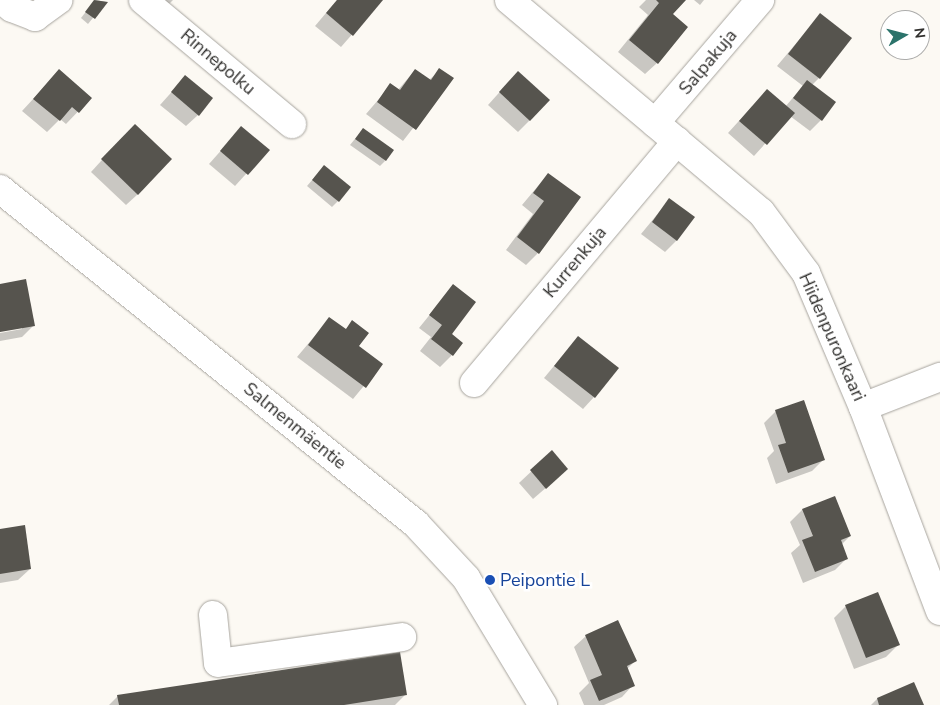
<!DOCTYPE html>
<meta charset="utf-8">
<style>
body{margin:0}
#map{position:relative;width:940px;height:705px;overflow:hidden;background:#fcf9f3;font-family:"Nunito Sans",sans-serif}
div>[style]{position:absolute}
.shadow>*{inset:0;background:#0003}
.building>*{inset:0;background:#56544e}
.roads{filter:drop-shadow(0 0 1px #a7a49e) drop-shadow(0 0 1px #a7a49e)}
.minor>*{height:28px;margin:-14px;padding:0 14px;transform-origin:14px;border-radius:14px;background:#fff}
.dots>*{width:14px;height:14px;translate:-50% -50%;box-sizing:border-box;border:2px solid #fff;border-radius:50%}
span{translate:-50% -50%;white-space:nowrap;text-align:center;line-height:1.15;-webkit-text-stroke:5px #fff;paint-order:stroke}
.street-label{font-size:18px;color:#302f2d}
.transit-label{font-size:18px;color:#164399}
.left{translate:0 -50%;text-align:left}
.north{position:absolute;left:880px;top:10px;width:50px;height:50px;box-sizing:border-box;background:#fff;border:1px solid #acacab;border-radius:50%;rotate:82deg;font-size:14px;font-weight:700;line-height:20px;text-align:center;color:#302f2d}
.north::after{content:'';display:block;margin:auto;width:18px;height:22px;background:#2b736b;clip-path:polygon(50% 0,100% 100%,50% 72%,0 100%)}
</style>
<div id="map">
<div class="shadow">
<i style="clip-path:polygon(95px 0,106px 2px,88px 24px,81px 18px)"></i>
<i style="clip-path:polygon(162px 0,173px 0,168px 5px)"></i>
<i style="clip-path:polygon(337px 0,382px 0,341px 47px,315px 26px)"></i>
<i style="clip-path:polygon(646px 0,684px 0,671px 15px,657px 63px,645px 74px,618px 52px,648px 15px,639px 7px)"></i>
<i style="clip-path:polygon(694px 0,704px 0,700px 5px)"></i>
<i style="clip-path:polygon(820px 15px,819px 78px,812px 85px,821px 120px,810px 131px,790px 116px,754px 156px,728px 133px,767px 90px,785px 107px,803px 86px,777px 66px)"></i>
<i style="clip-path:polygon(415px 70px,429px 80px,440px 70px,452px 78px,403px 141px,366px 114px,391px 85px,398px 90px)"></i>
<i style="clip-path:polygon(59px 71px,91px 98px,66px 124px,60px 119px,47px 132px,22px 111px)"></i>
<i style="clip-path:polygon(186px 76px,198px 115px,186px 126px,160px 105px)"></i>
<i style="clip-path:polygon(506px 85px,530px 120px,518px 132px,488px 105px)"></i>
<i style="clip-path:polygon(241px 128px,268px 150px,235px 186px,209px 164px)"></i>
<i style="clip-path:polygon(363px 129px,385px 161px,380px 166px,350px 145px)"></i>
<i style="clip-path:polygon(123px 137px,138px 194px,126px 205px,91px 172px)"></i>
<i style="clip-path:polygon(319px 172px,338px 201px,332px 207px,307px 186px)"></i>
<i style="clip-path:polygon(548px 174px,538px 253px,526px 265px,506px 250px,533px 214px,522px 205px)"></i>
<i style="clip-path:polygon(669px 200px,677px 240px,665px 252px,641px 234px)"></i>
<i style="clip-path:polygon(0 285px,34px 325px,22px 337px,0 341px,0 333px,22px 329px,22px 327px,0 330px)"></i>
<i style="clip-path:polygon(453px 286px,452px 355px,440px 367px,420px 351px,431px 337px,419px 328px)"></i>
<i style="clip-path:polygon(329px 319px,345px 330px,353px 322px,358px 347px,382px 364px,353px 399px,297px 357px)"></i>
<i style="clip-path:polygon(578px 337px,594px 397px,583px 409px,544px 378px)"></i>
<i style="clip-path:polygon(776px 411px,823px 460px,812px 471px,776px 484px,767px 458px,774px 451px,764px 423px)"></i>
<i style="clip-path:polygon(552px 452px,555px 480px,533px 499px,519px 483px)"></i>
<i style="clip-path:polygon(835px 497px,850px 536px,841px 545px,847px 558px,835px 570px,803px 583px,791px 553px,800px 545px,790px 522px,802px 510px)"></i>
<i style="clip-path:polygon(0 530px,30px 569px,18px 580px,0 583px)"></i>
<i style="clip-path:polygon(846px 606px,898px 645px,886px 657px,854px 669px,834px 618px)"></i>
<i style="clip-path:polygon(586px 636px,635px 661px,627px 669px,633px 685px,622px 697px,604px 705px,584px 705px,579px 693px,589px 683px,574px 647px)"></i>
<i style="clip-path:polygon(914px 684px,923px 705px,871px 705px,877px 699px)"></i>
<i style="clip-path:polygon(405px 695px,395px 705px,109px 705px,118px 696px)"></i>
</div>
<div class="building">
<i style="clip-path:polygon(94px 0,108px 2px,95px 19px,85px 12px)"></i>
<i style="clip-path:polygon(337px 0,383px 0,353px 36px,326px 13px)"></i>
<i style="clip-path:polygon(656px 0,686px 0,673px 14px,688px 27px,658px 64px,629px 40px,659px 3px)"></i>
<i style="clip-path:polygon(820px 13px,852px 38px,820px 79px,788px 54px)"></i>
<i style="clip-path:polygon(439px 68px,454px 78px,416px 130px,377px 102px,390px 83px,400px 90px,415px 69px,431px 80px)"></i>
<i style="clip-path:polygon(59px 69px,92px 98px,79px 113px,72px 107px,60px 121px,33px 99px)"></i>
<i style="clip-path:polygon(518px 71px,550px 100px,530px 121px,499px 92px)"></i>
<i style="clip-path:polygon(185px 75px,213px 98px,199px 116px,171px 92px)"></i>
<i style="clip-path:polygon(807px 80px,836px 102px,822px 121px,793px 98px)"></i>
<i style="clip-path:polygon(767px 89px,795px 113px,767px 145px,739px 121px)"></i>
<i style="clip-path:polygon(135px 124px,172px 159px,138px 195px,101px 159px)"></i>
<i style="clip-path:polygon(241px 126px,270px 150px,248px 175px,220px 151px)"></i>
<i style="clip-path:polygon(363px 128px,394px 150px,386px 161px,355px 139px)"></i>
<i style="clip-path:polygon(324px 165px,351px 187px,339px 202px,312px 180px)"></i>
<i style="clip-path:polygon(548px 173px,581px 197px,539px 254px,517px 237px,544px 201px,533px 193px)"></i>
<i style="clip-path:polygon(669px 198px,695px 217px,677px 241px,652px 222px)"></i>
<i style="clip-path:polygon(26px 279px,35px 326px,0 332px,0 284px)"></i>
<i style="clip-path:polygon(453px 284px,476px 302px,452px 334px,463px 343px,453px 356px,431px 339px,442px 325px,429px 315px)"></i>
<i style="clip-path:polygon(329px 317px,346px 329px,352px 320px,369px 333px,359px 346px,383px 364px,366px 388px,308px 345px)"></i>
<i style="clip-path:polygon(578px 336px,619px 368px,595px 398px,554px 366px)"></i>
<i style="clip-path:polygon(804px 400px,825px 460px,788px 473px,778px 445px,786px 443px,775px 410px)"></i>
<i style="clip-path:polygon(552px 450px,568px 469px,546px 489px,530px 470px)"></i>
<i style="clip-path:polygon(835px 496px,851px 536px,841px 540px,848px 559px,815px 572px,802px 540px,813px 536px,802px 509px)"></i>
<i style="clip-path:polygon(25px 525px,31px 569px,0 574px,0 529px)"></i>
<i style="clip-path:polygon(878px 592px,900px 645px,866px 658px,845px 605px)"></i>
<i style="clip-path:polygon(618px 620px,637px 661px,627px 666px,635px 686px,599px 701px,590px 680px,602px 675px,585px 635px)"></i>
<i style="clip-path:polygon(400px 652px,407px 695px,344px 705px,119px 705px,117px 695px)"></i>
<i style="clip-path:polygon(914px 682px,924px 705px,879px 705px,877px 698px)"></i>
</div>
<div class="roads">
<div class="minor">
<i style="left:2px;top:0;width:13px;rotate:39deg"></i>
<i style="left:12px;top:8px;width:25px;rotate:21deg"></i>
<i style="left:35px;top:17px;width:29px;rotate:-36deg"></i>
<i style="left:143px;top:0;width:194px;rotate:39.8deg"></i>
<i style="left:509px;top:0;width:329px;rotate:40.1deg"></i>
<i style="left:761px;top:212px;width:76px;rotate:53.6deg"></i>
<i style="left:806px;top:273px;width:146px;rotate:67deg"></i>
<i style="left:863px;top:407px;width:218px;rotate:69.3deg"></i>
<i style="left:655px;top:123px;width:162px;rotate:-49.5deg"></i>
<i style="left:0;top:189px;width:534px;rotate:38.84deg"></i>
<i style="left:416px;top:524px;width:74px;rotate:47.2deg"></i>
<i style="left:466px;top:578px;width:149px;rotate:58.8deg"></i>
<i style="left:474px;top:383px;width:316px;rotate:-50deg"></i>
<i style="left:863px;top:407px;width:83px;rotate:-21.3deg"></i>
<i style="left:213px;top:615px;width:48px;rotate:84.1deg"></i>
<i style="left:218px;top:663px;width:186px;rotate:-8deg"></i>
</div>
</div>
<div class="dots">
<i style="left:490px;top:580px;background:#1a4fb4"></i>
</div>
<div class="street-label">
<span style="left:218px;top:62px;rotate:40deg">Rinnepolku</span>
<span style="left:708px;top:62px;rotate:-50deg">Salpakuja</span>
<span style="left:575px;top:262px;rotate:-50deg">Kurrenkuja</span>
<span style="left:832px;top:337px;rotate:66deg">Hiidenpuronkaari</span>
<span style="left:295px;top:426px;rotate:39deg">Salmenmäentie</span>
</div>
<div class="transit-label">
<span class="left" style="left:500px;top:580px">Peipontie L</span>
</div>
<div class="north">N</div>
</div>
